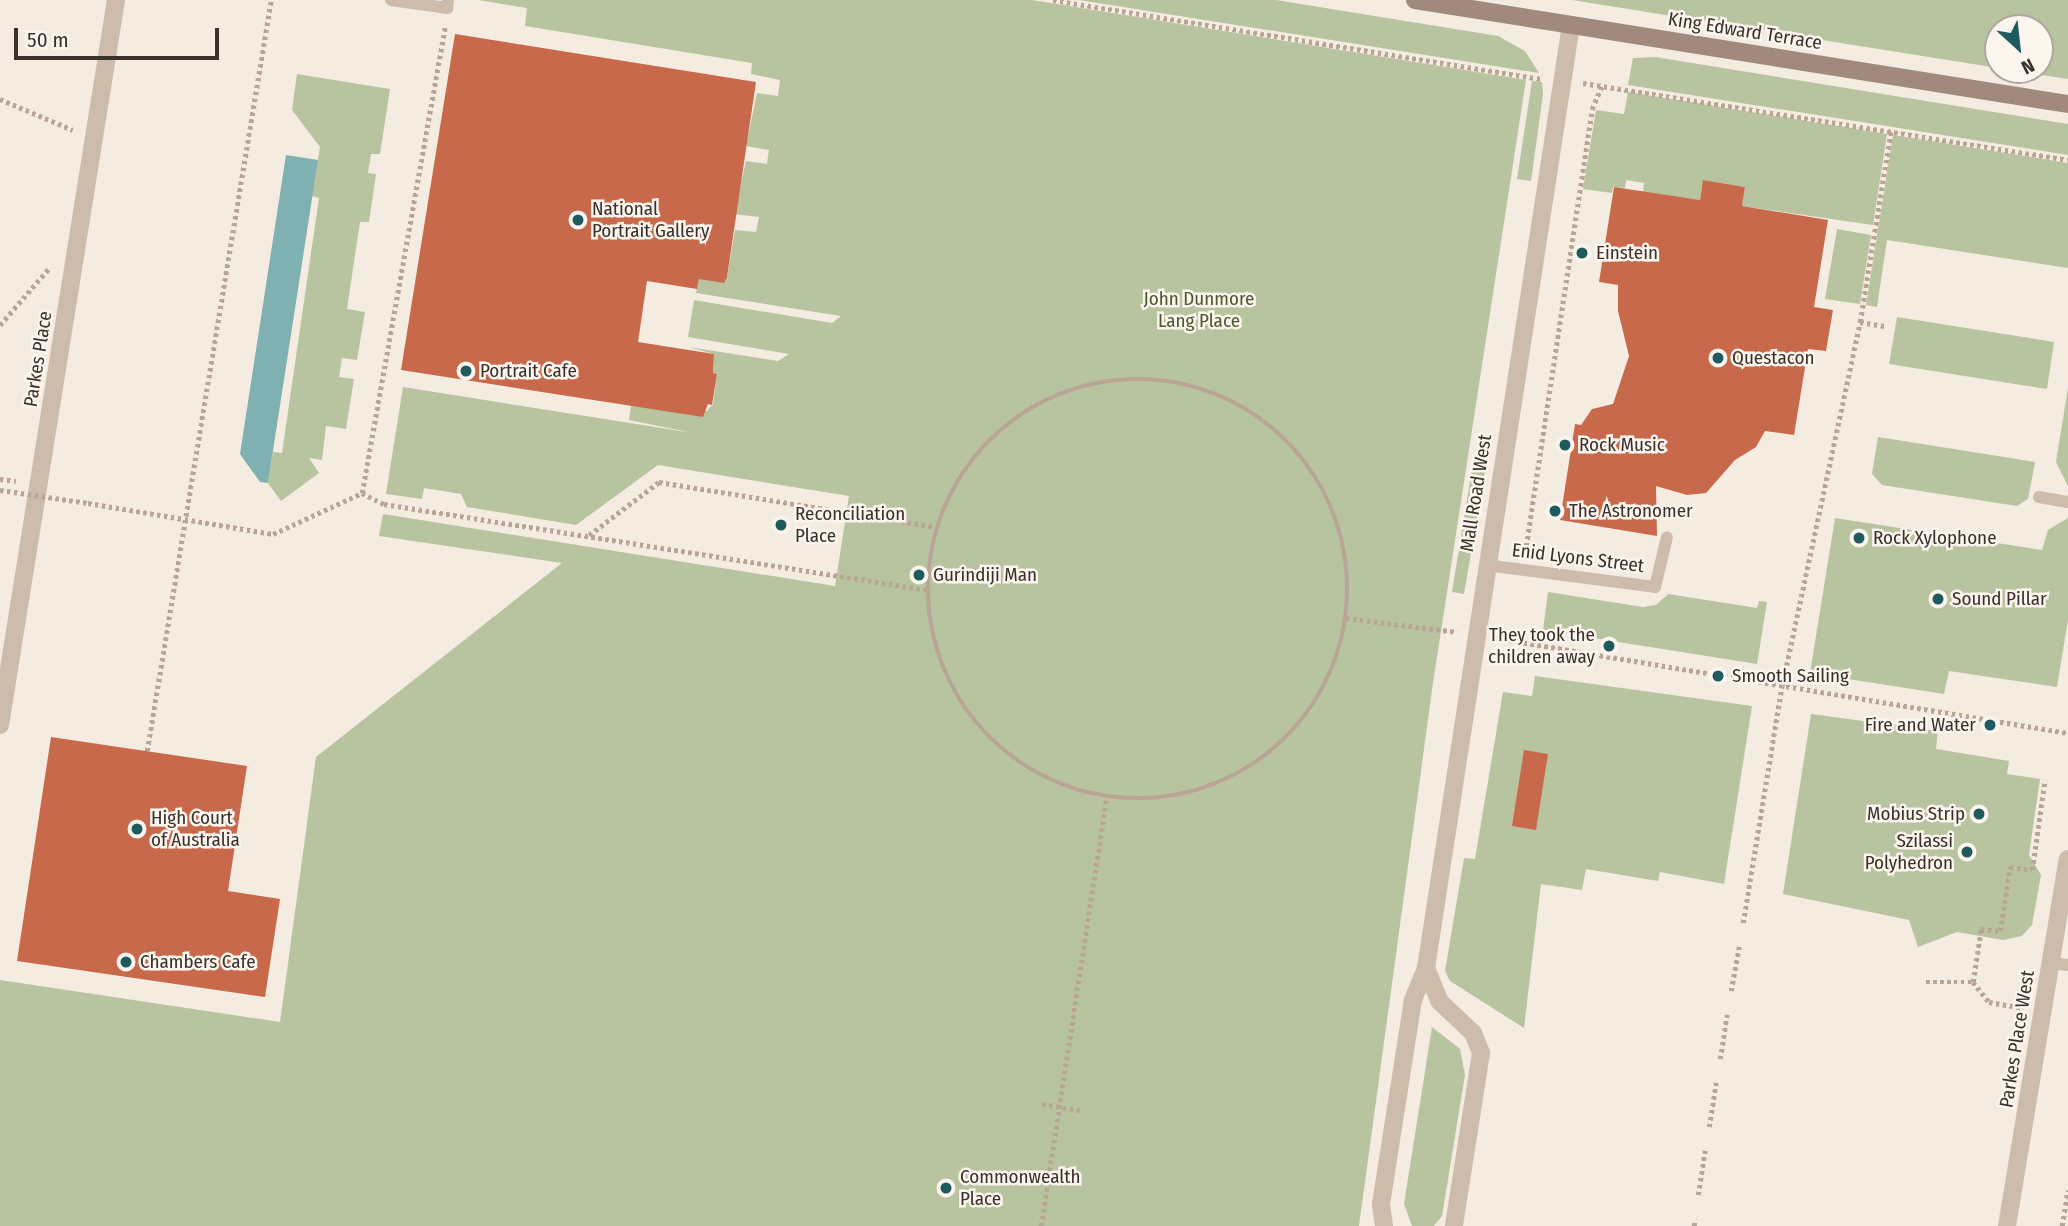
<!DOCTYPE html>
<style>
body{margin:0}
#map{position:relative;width:2068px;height:1226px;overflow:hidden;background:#f4ebe1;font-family:"Fira Sans Condensed",sans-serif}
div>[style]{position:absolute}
.green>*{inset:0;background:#b8c4a0}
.water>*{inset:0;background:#7fb0b2}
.building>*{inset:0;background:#c8694b}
.path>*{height:4.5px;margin-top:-2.25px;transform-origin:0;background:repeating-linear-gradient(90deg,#b9a596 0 3.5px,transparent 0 7px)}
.path>.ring{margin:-2.25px;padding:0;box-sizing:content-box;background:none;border:4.5px solid #b9a596;border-radius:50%}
.lane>*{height:12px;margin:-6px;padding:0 6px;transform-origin:6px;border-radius:6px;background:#cdbbac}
.street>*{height:18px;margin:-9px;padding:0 9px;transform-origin:9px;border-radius:9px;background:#cdbbac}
.secondary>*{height:18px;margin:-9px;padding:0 9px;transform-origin:9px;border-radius:9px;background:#a18a7d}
.path-bridge>*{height:4.5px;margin-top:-2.25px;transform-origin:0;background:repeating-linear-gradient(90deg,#b9a596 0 3.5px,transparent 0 7px)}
.dots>*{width:19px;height:19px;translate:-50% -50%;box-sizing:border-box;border:4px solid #fbf5ee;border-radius:50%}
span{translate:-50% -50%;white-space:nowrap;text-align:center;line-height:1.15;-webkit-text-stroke:5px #fbf5ee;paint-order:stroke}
.street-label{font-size:19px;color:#3b302b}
.poi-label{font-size:19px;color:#3b302b}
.left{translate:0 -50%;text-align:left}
.right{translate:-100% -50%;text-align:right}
.park-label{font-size:19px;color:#4a5a2e}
.north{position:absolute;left:1984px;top:14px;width:70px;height:70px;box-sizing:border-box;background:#fbf5ee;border:2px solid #aea6a0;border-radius:50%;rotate:153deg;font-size:19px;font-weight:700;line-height:28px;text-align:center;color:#3b302b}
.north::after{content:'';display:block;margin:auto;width:24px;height:32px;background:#1f5a5e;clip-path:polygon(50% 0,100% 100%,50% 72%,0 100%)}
.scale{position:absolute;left:14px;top:28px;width:205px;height:32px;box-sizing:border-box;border:4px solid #3b302b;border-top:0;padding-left:9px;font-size:21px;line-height:24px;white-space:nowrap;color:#3b302b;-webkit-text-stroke:5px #fbf5ee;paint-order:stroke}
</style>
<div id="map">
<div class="green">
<i style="clip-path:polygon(478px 0,1032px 0,1526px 80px,1433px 683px,1359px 1226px,0 1226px,0 980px,280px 1022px,316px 757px,562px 563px,379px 536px,383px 514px,835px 586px,849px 496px,658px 465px,576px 525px,467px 507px,461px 494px,424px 488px,422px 499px,386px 494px,403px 387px,693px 433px,629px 420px,631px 406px,707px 411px,713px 404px,717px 374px,713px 373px,714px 354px,688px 347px,778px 361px,789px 354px,688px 337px,694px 300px,832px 323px,841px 316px,696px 293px,699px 279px,727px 277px,735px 230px,756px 232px,759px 217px,734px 214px,746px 161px,767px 164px,769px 150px,746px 146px,757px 93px,778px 96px,780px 80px,751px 74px,752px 63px,525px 26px,527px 8px)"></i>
<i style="clip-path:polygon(1079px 0,1276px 0,1498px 36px,1525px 51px,1539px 73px)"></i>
<i style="clip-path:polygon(1572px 0,2068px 0,2068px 79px,2009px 70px,2040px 70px,2040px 28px,1998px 28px,1998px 68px)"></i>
<i style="clip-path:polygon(1655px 57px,2068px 124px,2068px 155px,1628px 85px,1633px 58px)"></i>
<i style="clip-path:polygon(297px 74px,390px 89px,380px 154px,371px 154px,368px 173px,376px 174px,369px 222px,360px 222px,347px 309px,365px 312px,357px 360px,342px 358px,339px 377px,354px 379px,346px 429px,326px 426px,322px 460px,309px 458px,319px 473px,281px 501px,268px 483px,273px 452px,282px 453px,319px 198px,312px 196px,320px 147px,292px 110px)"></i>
<i style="clip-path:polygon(1532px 81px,1542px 82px,1543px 94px,1531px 181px,1517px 179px)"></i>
<i style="clip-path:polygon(1628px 92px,1887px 134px,1873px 225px,1742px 206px,1745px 187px,1703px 180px,1700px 200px,1643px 192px,1644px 183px,1626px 180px,1625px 188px,1613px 187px,1612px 193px,1583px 189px,1596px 110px,1624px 114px)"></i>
<i style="clip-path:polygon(1893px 135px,2068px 163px,2068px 268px,1887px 240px,1877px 307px,1866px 305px)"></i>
<i style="clip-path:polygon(1837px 229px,1871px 235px,1860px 304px,1825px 299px)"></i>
<i style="clip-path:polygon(1897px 317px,2054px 342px,2047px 389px,1889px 364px)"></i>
<i style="clip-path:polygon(2068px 388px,2068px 486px,2056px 462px)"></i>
<i style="clip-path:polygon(1878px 437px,2035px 462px,2028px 499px,2017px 506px,1882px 485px,1872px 474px)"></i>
<i style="clip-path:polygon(1473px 463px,1486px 465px,1464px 594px,1452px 592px)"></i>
<i style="clip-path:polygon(1835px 518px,2042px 550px,2048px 530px,2068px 518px,2068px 620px,2057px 687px,1949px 671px,1944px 694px,1810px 673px)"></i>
<i style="clip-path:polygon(1548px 592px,1643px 607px,1656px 605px,1668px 594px,1757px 608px,1759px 601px,1767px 602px,1757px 664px,1543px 630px)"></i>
<i style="clip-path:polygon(1535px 676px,1752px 706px,1724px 884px,1660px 872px,1658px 881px,1586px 869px,1582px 890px,1541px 884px,1524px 1028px,1450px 981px,1445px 971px,1464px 858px,1475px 859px,1503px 692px,1532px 696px)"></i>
<i style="clip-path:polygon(1811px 714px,1938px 731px,1936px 749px,2009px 761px,2007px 774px,2040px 779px,2029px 855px,2041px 875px,2032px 925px,2022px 936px,2003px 940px,1957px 932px,1918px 947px,1909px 920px,1783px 894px)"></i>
<i style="clip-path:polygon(1432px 1027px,1460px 1049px,1465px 1075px,1442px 1216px,1434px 1226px,1412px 1226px,1404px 1204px)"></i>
</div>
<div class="water">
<i style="clip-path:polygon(286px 155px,318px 160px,268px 483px,260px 482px,240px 454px)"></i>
</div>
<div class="building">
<i style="clip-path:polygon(455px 34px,756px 82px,727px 277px,724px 283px,699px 279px,697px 289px,647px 281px,638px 342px,714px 354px,713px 373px,717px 374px,712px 405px,708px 404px,703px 417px,401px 370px)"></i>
<i style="clip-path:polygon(1703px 180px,1745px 187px,1742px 206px,1828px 220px,1814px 307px,1833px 310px,1826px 351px,1808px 349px,1794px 435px,1765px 431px,1756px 447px,1735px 460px,1706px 493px,1687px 495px,1656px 486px,1657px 536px,1560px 520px,1575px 424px,1581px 425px,1592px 409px,1613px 404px,1629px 356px,1618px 311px,1618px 285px,1599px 282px,1614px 187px,1700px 200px)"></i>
<i style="clip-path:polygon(51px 737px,247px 766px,228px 891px,280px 899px,265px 997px,17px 961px)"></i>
<i style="clip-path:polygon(1524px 750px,1548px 754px,1536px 830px,1512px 826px)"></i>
</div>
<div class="path">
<i style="left:1053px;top:0;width:496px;rotate:9.2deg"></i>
<i style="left:1583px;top:83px;width:491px;rotate:9deg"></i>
<i style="left:0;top:99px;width:79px;rotate:23deg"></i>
<i style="left:1860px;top:322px;width:25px;rotate:9deg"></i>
<i style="left:0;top:325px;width:77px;rotate:-49.2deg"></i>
<i class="ring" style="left:928px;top:379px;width:415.5px;height:415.5px"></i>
<i style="left:0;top:479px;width:16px;rotate:7deg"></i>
<i style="left:362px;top:493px;width:25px;rotate:27deg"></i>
<i style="left:384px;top:504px;width:551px;rotate:8.98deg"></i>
<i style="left:362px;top:493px;width:475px;rotate:-79.9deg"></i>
<i style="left:88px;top:503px;width:188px;rotate:9.5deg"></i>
<i style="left:273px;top:534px;width:98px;rotate:-24.7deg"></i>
<i style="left:589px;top:535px;width:88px;rotate:-37.1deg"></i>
<i style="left:659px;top:482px;width:283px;rotate:9.2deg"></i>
<i style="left:1525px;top:553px;width:449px;rotate:-81.4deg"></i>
<i style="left:1592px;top:109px;width:26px;rotate:-67deg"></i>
<i style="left:1346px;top:618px;width:112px;rotate:7.2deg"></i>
<i style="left:1496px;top:638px;width:580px;rotate:9.43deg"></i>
<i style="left:147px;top:751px;width:761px;rotate:-80.62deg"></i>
<i style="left:1743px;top:923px;width:240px;rotate:-80.7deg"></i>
<i style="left:1782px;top:686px;width:372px;rotate:-77.9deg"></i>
<i style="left:1860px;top:322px;width:193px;rotate:-80.8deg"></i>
<i style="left:1926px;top:982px;width:47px"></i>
<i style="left:1973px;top:982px;width:26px;rotate:51deg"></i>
<i style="left:1989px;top:1002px;width:35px;rotate:10deg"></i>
<i style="left:1973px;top:982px;width:54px;rotate:-81.4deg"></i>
<i style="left:1981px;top:929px;width:19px;rotate:6deg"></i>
<i style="left:2000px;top:931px;width:65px;rotate:-81.1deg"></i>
<i style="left:2010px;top:867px;width:22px;rotate:8deg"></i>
<i style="left:2032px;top:870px;width:91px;rotate:-81.8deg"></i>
<i style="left:1731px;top:991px;width:45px;rotate:-79.7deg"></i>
<i style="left:1720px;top:1059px;width:45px;rotate:-81deg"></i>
<i style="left:1709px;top:1127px;width:45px;rotate:-81deg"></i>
<i style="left:1698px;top:1195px;width:45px;rotate:-81deg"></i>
<i style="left:1041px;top:1226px;width:435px;rotate:-81.3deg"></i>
<i style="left:1694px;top:1226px;width:7px;rotate:-82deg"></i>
<i style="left:2062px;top:1226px;width:36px;rotate:-81deg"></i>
</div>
<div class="lane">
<i style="left:391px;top:0;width:57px;rotate:8.1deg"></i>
<i style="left:447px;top:8px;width:8px;rotate:-83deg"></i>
<i style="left:2039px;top:497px;width:29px;rotate:10deg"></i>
<i style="left:1486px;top:565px;width:170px;rotate:7.4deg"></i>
<i style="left:1655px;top:587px;width:51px;rotate:-76.5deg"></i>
<i style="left:2051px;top:963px;width:17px;rotate:7deg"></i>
</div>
<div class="street">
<i style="left:0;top:725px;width:734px;rotate:-80.91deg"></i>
<i style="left:1426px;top:968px;width:35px;rotate:68deg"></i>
<i style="left:1439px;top:1001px;width:47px;rotate:43.3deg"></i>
<i style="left:1473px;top:1033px;width:22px;rotate:68deg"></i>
<i style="left:1481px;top:1053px;width:175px;rotate:98.9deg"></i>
<i style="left:1384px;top:1226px;width:22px;rotate:-98deg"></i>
<i style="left:1381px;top:1204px;width:206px;rotate:-81.1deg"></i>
<i style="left:1413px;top:1000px;width:35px;rotate:-68deg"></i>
<i style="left:1426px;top:968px;width:954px;rotate:-81.26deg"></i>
<i style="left:2007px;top:1226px;width:372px;rotate:-80.6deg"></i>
</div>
<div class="secondary">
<i style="left:1415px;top:0;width:661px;rotate:9.05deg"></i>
</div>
<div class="path-bridge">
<i style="left:0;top:490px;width:89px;rotate:8.4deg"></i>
<i style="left:1042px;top:1104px;width:38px;rotate:9deg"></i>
</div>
<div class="dots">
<i style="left:578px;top:220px;background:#1f5a5e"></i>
<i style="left:1582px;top:253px;background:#1f5a5e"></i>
<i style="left:1718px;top:358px;background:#1f5a5e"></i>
<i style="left:466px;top:371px;background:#1f5a5e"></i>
<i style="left:1565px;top:445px;background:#1f5a5e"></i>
<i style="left:1555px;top:511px;background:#1f5a5e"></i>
<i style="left:781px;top:525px;background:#1f5a5e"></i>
<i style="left:1859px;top:538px;background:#1f5a5e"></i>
<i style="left:919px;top:575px;background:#1f5a5e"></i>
<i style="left:1938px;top:599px;background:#1f5a5e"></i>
<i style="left:1609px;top:646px;background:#1f5a5e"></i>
<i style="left:1718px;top:676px;background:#1f5a5e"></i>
<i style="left:1990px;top:725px;background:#1f5a5e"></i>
<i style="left:1979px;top:814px;background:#1f5a5e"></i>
<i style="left:137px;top:829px;background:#1f5a5e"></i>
<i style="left:1967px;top:852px;background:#1f5a5e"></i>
<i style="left:126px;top:962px;background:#1f5a5e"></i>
<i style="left:946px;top:1188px;background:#1f5a5e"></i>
</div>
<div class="street-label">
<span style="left:1745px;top:31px;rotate:9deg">King Edward Terrace</span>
<span style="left:38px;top:359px;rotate:-81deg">Parkes Place</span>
<span style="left:1476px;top:493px;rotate:-81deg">Mall Road West</span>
<span style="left:1578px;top:558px;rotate:7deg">Enid Lyons Street</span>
<span style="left:2017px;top:1039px;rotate:-81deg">Parkes Place West</span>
</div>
<div class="poi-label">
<span class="left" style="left:592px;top:220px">National<br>Portrait Gallery</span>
<span class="left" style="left:1596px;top:253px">Einstein</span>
<span class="left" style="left:1732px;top:358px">Questacon</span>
<span class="left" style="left:480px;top:371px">Portrait Cafe</span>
<span class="left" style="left:1579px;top:445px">Rock Music</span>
<span class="left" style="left:1569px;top:511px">The Astronomer</span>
<span class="left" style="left:795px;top:525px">Reconciliation<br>Place</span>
<span class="left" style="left:1873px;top:538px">Rock Xylophone</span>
<span class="left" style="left:933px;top:575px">Gurindiji Man</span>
<span class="left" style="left:1952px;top:599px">Sound Pillar</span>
<span class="right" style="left:1595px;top:646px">They took the<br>children away</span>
<span class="left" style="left:1732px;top:676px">Smooth Sailing</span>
<span class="right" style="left:1976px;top:725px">Fire and Water</span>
<span class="right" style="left:1965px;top:814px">Mobius Strip</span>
<span class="left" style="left:151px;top:829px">High Court<br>of Australia</span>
<span class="right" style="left:1953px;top:852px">Szilassi<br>Polyhedron</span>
<span class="left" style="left:140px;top:962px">Chambers Cafe</span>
<span class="left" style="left:960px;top:1188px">Commonwealth<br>Place</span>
</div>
<div class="park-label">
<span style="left:1199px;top:310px">John Dunmore<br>Lang Place</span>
</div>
<div class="north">N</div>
<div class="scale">50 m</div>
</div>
